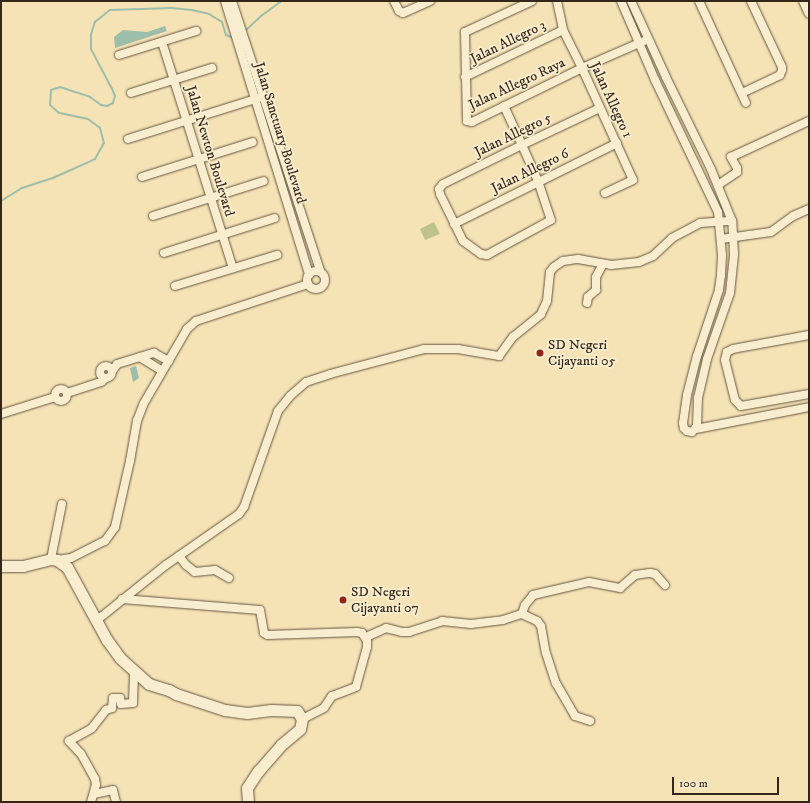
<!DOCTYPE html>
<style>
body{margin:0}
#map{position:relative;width:810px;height:803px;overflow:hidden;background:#f6e3b5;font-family:"IM FELL DW Pica",serif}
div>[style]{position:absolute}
.green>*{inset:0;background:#bec38c}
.water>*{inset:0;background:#9dbeaa}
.stream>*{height:2px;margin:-1px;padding:0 1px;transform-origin:1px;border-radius:1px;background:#9dbeaa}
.roads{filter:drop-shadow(0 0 1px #655541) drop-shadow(0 0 1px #655541)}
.minor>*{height:8px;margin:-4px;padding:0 4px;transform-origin:4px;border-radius:4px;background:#f9edcf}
.minor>.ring{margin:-4px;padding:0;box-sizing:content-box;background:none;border:8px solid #f9edcf;border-radius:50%}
.secondary>*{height:11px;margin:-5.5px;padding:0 5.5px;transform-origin:5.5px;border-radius:5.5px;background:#f9edcf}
.dots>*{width:11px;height:11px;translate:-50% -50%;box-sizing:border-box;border:2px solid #f9edcf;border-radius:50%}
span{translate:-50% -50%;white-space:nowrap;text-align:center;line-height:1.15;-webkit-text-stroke:3.5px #f9edcf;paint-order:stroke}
.street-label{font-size:14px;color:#35261a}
.poi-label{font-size:14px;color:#35261a}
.left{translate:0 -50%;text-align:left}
.frame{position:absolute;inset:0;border:2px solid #35261a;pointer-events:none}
.scale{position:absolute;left:672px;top:777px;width:107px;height:18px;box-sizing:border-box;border:2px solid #35261a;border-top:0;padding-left:5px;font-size:12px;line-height:14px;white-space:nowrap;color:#35261a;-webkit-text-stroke:3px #f9edcf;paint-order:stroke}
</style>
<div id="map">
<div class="green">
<i style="clip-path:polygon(434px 222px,440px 234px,425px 240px,420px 229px)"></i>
</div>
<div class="water">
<i style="clip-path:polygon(165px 26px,167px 31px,115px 48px,114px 37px,123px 30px,147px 32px)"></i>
<i style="clip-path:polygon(136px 366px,139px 378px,133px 382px,130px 368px)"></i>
</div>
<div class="stream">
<i style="left:245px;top:31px;width:22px;rotate:-43deg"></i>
<i style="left:261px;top:16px;width:26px;rotate:-36deg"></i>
<i style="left:1px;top:201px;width:25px;rotate:-32deg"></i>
<i style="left:22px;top:188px;width:33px;rotate:-18deg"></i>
<i style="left:53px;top:178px;width:46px;rotate:-24.3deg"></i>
<i style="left:95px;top:159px;width:18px;rotate:-61deg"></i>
<i style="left:104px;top:143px;width:16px;rotate:-105deg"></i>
<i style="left:100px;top:128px;width:15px;rotate:-143deg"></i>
<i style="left:88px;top:119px;width:30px;rotate:-168deg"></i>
<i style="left:59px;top:113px;width:12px;rotate:-138deg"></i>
<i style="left:50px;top:105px;width:15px;rotate:-86deg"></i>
<i style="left:51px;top:90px;width:9px;rotate:-18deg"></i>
<i style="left:60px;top:87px;width:32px;rotate:18deg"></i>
<i style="left:90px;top:97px;width:14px;rotate:36deg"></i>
<i style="left:101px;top:105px;width:6px;rotate:9deg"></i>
<i style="left:107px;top:106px;width:7px;rotate:-27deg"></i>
<i style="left:113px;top:103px;width:7px;rotate:-74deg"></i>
<i style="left:115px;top:96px;width:8px;rotate:-113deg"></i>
<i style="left:112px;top:89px;width:45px;rotate:-117.7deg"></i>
<i style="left:91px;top:49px;width:15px;rotate:-90deg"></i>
<i style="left:91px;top:34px;width:13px;rotate:-72deg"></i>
<i style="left:95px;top:22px;width:19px;rotate:-39deg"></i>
<i style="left:110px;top:10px;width:62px;rotate:-1.8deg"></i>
<i style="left:172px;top:8px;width:20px;rotate:6deg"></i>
<i style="left:192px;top:10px;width:17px;rotate:13deg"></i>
<i style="left:209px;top:14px;width:15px;rotate:32deg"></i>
<i style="left:222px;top:22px;width:14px;rotate:73deg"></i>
<i style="left:226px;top:35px;width:9px;rotate:21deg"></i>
</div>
<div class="roads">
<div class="minor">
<i style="left:225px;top:1px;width:286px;rotate:72.9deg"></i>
<i style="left:232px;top:1px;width:284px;rotate:71.9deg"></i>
<i style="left:394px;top:1px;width:11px;rotate:63deg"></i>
<i style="left:399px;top:11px;width:4px;rotate:27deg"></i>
<i style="left:403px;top:13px;width:30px;rotate:-24deg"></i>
<i style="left:532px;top:1px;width:74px;rotate:155.2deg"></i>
<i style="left:465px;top:32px;width:89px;rotate:88.7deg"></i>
<i style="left:467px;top:121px;width:5px;rotate:11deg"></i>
<i style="left:472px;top:122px;width:123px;rotate:-26.1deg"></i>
<i style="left:582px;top:68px;width:68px;rotate:-23.5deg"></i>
<i style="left:557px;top:1px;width:30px;rotate:78deg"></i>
<i style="left:563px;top:30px;width:42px;rotate:63.4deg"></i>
<i style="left:582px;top:68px;width:123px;rotate:65.5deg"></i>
<i style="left:633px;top:180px;width:31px;rotate:155deg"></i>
<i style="left:621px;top:1px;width:86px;rotate:66.7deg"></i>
<i style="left:655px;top:80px;width:146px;rotate:64.5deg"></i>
<i style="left:718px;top:212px;width:43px;rotate:84.7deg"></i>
<i style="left:722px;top:255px;width:20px;rotate:93deg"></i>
<i style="left:721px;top:275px;width:15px;rotate:98deg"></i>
<i style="left:719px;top:290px;width:70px;rotate:108.4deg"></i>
<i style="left:697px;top:356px;width:40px;rotate:104.4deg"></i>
<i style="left:687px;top:395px;width:28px;rotate:98deg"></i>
<i style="left:683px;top:423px;width:5px;rotate:79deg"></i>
<i style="left:684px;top:428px;width:4px;rotate:45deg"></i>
<i style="left:687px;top:431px;width:5px;rotate:11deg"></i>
<i style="left:692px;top:432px;width:8px;rotate:-50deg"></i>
<i style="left:697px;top:426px;width:28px;rotate:-88deg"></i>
<i style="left:698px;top:398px;width:40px;rotate:-77deg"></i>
<i style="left:707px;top:359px;width:70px;rotate:-70.8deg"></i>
<i style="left:730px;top:293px;width:39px;rotate:-84deg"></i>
<i style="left:734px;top:254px;width:33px;rotate:-93deg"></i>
<i style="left:732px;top:221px;width:56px;rotate:-112deg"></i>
<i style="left:711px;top:169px;width:102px;rotate:-116.1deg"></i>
<i style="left:666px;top:77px;width:84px;rotate:-114.7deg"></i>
<i style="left:699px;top:1px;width:112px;rotate:65.3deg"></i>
<i style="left:803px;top:1px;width:14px;rotate:65deg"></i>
<i style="left:162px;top:42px;width:237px;rotate:72.6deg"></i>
<i style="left:119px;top:55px;width:81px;rotate:-17.3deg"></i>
<i style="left:465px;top:77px;width:109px;rotate:-25.6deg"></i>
<i style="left:131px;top:93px;width:85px;rotate:-17.2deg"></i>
<i style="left:742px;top:93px;width:42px;rotate:-25.3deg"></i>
<i style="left:780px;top:75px;width:5px;rotate:-68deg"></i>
<i style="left:782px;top:70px;width:3px;rotate:-90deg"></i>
<i style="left:782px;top:67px;width:73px;rotate:-115.2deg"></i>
<i style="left:504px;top:106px;width:43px;rotate:65.2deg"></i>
<i style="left:522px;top:145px;width:39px;rotate:66deg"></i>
<i style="left:538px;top:181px;width:41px;rotate:71.6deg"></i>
<i style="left:551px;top:220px;width:73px;rotate:151.3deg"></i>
<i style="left:487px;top:255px;width:6px;rotate:-171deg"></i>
<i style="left:481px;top:254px;width:22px;rotate:-144deg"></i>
<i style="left:463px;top:241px;width:52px;rotate:-116.1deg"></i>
<i style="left:440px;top:194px;width:5px;rotate:-101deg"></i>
<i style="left:439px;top:189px;width:6px;rotate:-51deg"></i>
<i style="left:443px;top:184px;width:88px;rotate:-26.3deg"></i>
<i style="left:522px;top:145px;width:86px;rotate:-25.4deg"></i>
<i style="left:128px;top:139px;width:137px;rotate:-17.4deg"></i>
<i style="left:142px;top:177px;width:116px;rotate:-17.5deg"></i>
<i style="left:718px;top:185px;width:23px;rotate:-34deg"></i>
<i style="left:737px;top:172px;width:4px;rotate:-90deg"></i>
<i style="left:737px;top:168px;width:13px;rotate:-119deg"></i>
<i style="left:731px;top:157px;width:86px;rotate:-24.8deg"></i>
<i style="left:153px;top:216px;width:116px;rotate:-17.5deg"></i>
<i style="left:454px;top:224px;width:182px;rotate:-26.4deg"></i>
<i style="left:721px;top:239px;width:50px;rotate:-8deg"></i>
<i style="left:771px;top:232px;width:27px;rotate:-36deg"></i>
<i style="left:793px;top:216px;width:17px;rotate:-24deg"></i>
<i style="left:164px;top:253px;width:116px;rotate:-17.5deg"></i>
<i class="ring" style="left:307px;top:271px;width:10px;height:10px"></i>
<i style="left:175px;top:286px;width:107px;rotate:-16.9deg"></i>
<i style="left:587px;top:303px;width:6px;rotate:-81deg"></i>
<i style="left:588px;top:297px;width:11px;rotate:-41deg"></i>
<i style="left:596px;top:290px;width:13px;rotate:-90deg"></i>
<i style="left:596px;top:277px;width:15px;rotate:-62deg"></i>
<i style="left:809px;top:335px;width:77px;rotate:169.6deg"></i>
<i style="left:733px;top:349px;width:7px;rotate:153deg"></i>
<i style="left:727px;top:352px;width:8px;rotate:104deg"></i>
<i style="left:725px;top:360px;width:41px;rotate:76deg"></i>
<i style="left:735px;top:400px;width:8px;rotate:45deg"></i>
<i style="left:741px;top:406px;width:69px;rotate:-10deg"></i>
<i style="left:140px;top:357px;width:26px;rotate:32deg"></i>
<i class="ring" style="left:100px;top:366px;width:4px;height:4px"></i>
<i style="left:113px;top:370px;width:7px;rotate:-56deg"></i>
<i style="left:117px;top:364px;width:39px;rotate:-17deg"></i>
<i style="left:154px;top:353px;width:17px;rotate:28deg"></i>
<i class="ring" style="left:55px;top:389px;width:4px;height:4px"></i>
<i style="left:67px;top:393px;width:36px;rotate:-18deg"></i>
<i style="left:101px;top:382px;width:6px;rotate:-39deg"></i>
<i style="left:1px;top:414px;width:57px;rotate:-17.5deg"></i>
<i style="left:696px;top:429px;width:115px;rotate:-11deg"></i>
<i style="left:179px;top:556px;width:11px;rotate:52deg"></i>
<i style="left:186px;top:565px;width:11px;rotate:38deg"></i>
<i style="left:195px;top:572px;width:20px;rotate:-6deg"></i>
<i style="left:215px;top:570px;width:16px;rotate:30deg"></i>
<i style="left:51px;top:559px;width:56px;rotate:-78.7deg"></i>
<i style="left:57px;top:560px;width:14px;rotate:-8deg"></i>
<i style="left:71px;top:558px;width:38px;rotate:-27deg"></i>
<i style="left:105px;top:541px;width:17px;rotate:-54deg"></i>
<i style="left:115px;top:527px;width:68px;rotate:-77.2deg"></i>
<i style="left:130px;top:461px;width:41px;rotate:-80.1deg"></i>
<i style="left:137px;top:421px;width:19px;rotate:-69deg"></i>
<i style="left:144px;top:403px;width:86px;rotate:-59.8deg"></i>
<i style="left:187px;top:329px;width:12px;rotate:-42deg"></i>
<i style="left:196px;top:321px;width:118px;rotate:-18.3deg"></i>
<i style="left:122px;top:599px;width:138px;rotate:4.6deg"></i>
<i style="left:260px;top:610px;width:23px;rotate:80deg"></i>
<i style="left:264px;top:633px;width:4px;rotate:27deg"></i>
<i style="left:268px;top:635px;width:89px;rotate:-1.9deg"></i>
<i style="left:357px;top:632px;width:5px;rotate:11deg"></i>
<i style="left:362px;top:633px;width:9px;rotate:58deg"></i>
<i style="left:367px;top:641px;width:6px;rotate:90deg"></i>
<i style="left:367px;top:647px;width:41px;rotate:105.4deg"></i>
<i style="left:356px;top:687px;width:26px;rotate:159deg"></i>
<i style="left:332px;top:696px;width:14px;rotate:124deg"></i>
<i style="left:324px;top:708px;width:25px;rotate:153deg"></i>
<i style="left:522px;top:614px;width:17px;rotate:25deg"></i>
<i style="left:537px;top:621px;width:6px;rotate:51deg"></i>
<i style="left:541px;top:626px;width:27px;rotate:80deg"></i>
<i style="left:546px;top:653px;width:32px;rotate:72deg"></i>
<i style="left:556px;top:683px;width:38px;rotate:60deg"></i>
<i style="left:575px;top:716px;width:16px;rotate:18deg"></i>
<i style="left:96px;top:621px;width:90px;rotate:-38.7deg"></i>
<i style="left:166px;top:565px;width:89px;rotate:-34.9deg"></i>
<i style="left:239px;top:514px;width:9px;rotate:-54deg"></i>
<i style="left:244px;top:507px;width:102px;rotate:-70.5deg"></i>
<i style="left:278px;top:411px;width:19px;rotate:-51deg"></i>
<i style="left:290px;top:396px;width:21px;rotate:-41deg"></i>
<i style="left:306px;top:382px;width:25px;rotate:-18deg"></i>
<i style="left:330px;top:374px;width:97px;rotate:-14.9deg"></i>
<i style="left:424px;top:349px;width:34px"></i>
<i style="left:458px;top:349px;width:42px;rotate:9.7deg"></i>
<i style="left:499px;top:356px;width:24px;rotate:-54deg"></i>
<i style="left:513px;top:337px;width:36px;rotate:-39deg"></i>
<i style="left:541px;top:314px;width:14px;rotate:-65deg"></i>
<i style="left:547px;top:301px;width:29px;rotate:-84deg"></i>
<i style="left:550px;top:272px;width:6px;rotate:-51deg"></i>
<i style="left:554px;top:267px;width:11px;rotate:-34deg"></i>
<i style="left:563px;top:261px;width:15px;rotate:-8deg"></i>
<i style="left:578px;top:259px;width:34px;rotate:10deg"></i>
<i style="left:611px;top:265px;width:28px;rotate:-6deg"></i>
<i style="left:639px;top:262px;width:15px;rotate:-23deg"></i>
<i style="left:653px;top:256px;width:26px;rotate:-43deg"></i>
<i style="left:672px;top:238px;width:32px;rotate:-28deg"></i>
<i style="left:700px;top:223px;width:32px;rotate:-4deg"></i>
<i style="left:366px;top:637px;width:22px;rotate:-24deg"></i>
<i style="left:386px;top:628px;width:16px;rotate:14deg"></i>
<i style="left:402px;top:632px;width:7px"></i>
<i style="left:409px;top:632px;width:35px;rotate:-18deg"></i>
<i style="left:442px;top:621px;width:29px;rotate:6deg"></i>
<i style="left:471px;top:624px;width:32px;rotate:-7deg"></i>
<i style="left:503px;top:620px;width:20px;rotate:-18deg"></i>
<i style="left:522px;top:614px;width:9px;rotate:-72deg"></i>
<i style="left:525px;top:605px;width:13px;rotate:-51deg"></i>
<i style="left:533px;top:595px;width:57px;rotate:-13.1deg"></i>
<i style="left:589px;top:582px;width:32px;rotate:11deg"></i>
<i style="left:620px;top:588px;width:20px;rotate:-41deg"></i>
<i style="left:635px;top:575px;width:15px;rotate:-8deg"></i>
<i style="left:650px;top:573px;width:5px;rotate:11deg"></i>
<i style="left:655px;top:574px;width:15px;rotate:48deg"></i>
<i style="left:94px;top:794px;width:19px;rotate:-12deg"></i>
<i style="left:113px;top:790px;width:12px;rotate:76deg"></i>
<i style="left:91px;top:802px;width:18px;rotate:-74deg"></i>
<i style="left:96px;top:785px;width:6px;rotate:-99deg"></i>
<i style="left:95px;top:779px;width:29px;rotate:-119deg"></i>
<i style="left:81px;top:754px;width:18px;rotate:-133deg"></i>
<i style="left:69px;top:741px;width:26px;rotate:-29deg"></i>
<i style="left:92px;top:728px;width:23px;rotate:-52deg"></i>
<i style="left:106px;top:710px;width:6px;rotate:-18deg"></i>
<i style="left:112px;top:708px;width:10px;rotate:-84deg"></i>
<i style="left:113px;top:698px;width:7px"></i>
<i style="left:120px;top:698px;width:6px;rotate:81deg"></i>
<i style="left:121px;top:704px;width:12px;rotate:-5deg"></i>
<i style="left:133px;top:703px;width:32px;rotate:-88deg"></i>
</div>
<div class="secondary">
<i style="left:1px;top:566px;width:22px"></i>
<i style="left:23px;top:566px;width:29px;rotate:-14deg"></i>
<i style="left:51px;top:559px;width:6px;rotate:9deg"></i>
<i style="left:57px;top:560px;width:12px;rotate:35deg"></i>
<i style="left:67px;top:567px;width:83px;rotate:61.3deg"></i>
<i style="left:107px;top:640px;width:22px;rotate:54deg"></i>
<i style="left:120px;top:658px;width:39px;rotate:42deg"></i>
<i style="left:149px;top:684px;width:21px;rotate:17deg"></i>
<i style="left:169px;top:690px;width:8px;rotate:30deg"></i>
<i style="left:176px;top:694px;width:52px;rotate:18.1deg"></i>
<i style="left:225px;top:710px;width:22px;rotate:8deg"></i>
<i style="left:247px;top:713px;width:24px;rotate:-7deg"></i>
<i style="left:271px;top:710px;width:26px;rotate:2deg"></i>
<i style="left:297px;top:711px;width:9px;rotate:58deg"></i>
<i style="left:302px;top:719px;width:10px;rotate:101deg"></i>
<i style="left:300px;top:729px;width:25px;rotate:140deg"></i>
<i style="left:281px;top:745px;width:35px;rotate:131deg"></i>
<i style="left:258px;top:771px;width:20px;rotate:123deg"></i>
<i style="left:247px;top:788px;width:14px;rotate:86deg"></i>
</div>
</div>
<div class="dots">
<i style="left:540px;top:353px;background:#8f2418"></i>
<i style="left:343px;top:600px;background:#8f2418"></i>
</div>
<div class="street-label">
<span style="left:508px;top:42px;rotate:-26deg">Jalan Allegro 3</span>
<span style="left:517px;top:84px;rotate:-25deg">Jalan Allegro Raya</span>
<span style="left:611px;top:100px;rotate:65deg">Jalan Allegro 1</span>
<span style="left:280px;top:133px;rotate:73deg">Jalan Sanctuary Boulevard</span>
<span style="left:513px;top:135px;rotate:-26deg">Jalan Allegro 5</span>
<span style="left:210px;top:151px;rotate:73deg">Jalan Newton Boulevard</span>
<span style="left:530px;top:171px;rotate:-26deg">Jalan Allegro 6</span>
</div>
<div class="poi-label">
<span class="left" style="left:548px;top:353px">SD Negeri<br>Cijayanti 05</span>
<span class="left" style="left:351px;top:600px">SD Negeri<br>Cijayanti 07</span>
</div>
<div class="frame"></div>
<div class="scale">100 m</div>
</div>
